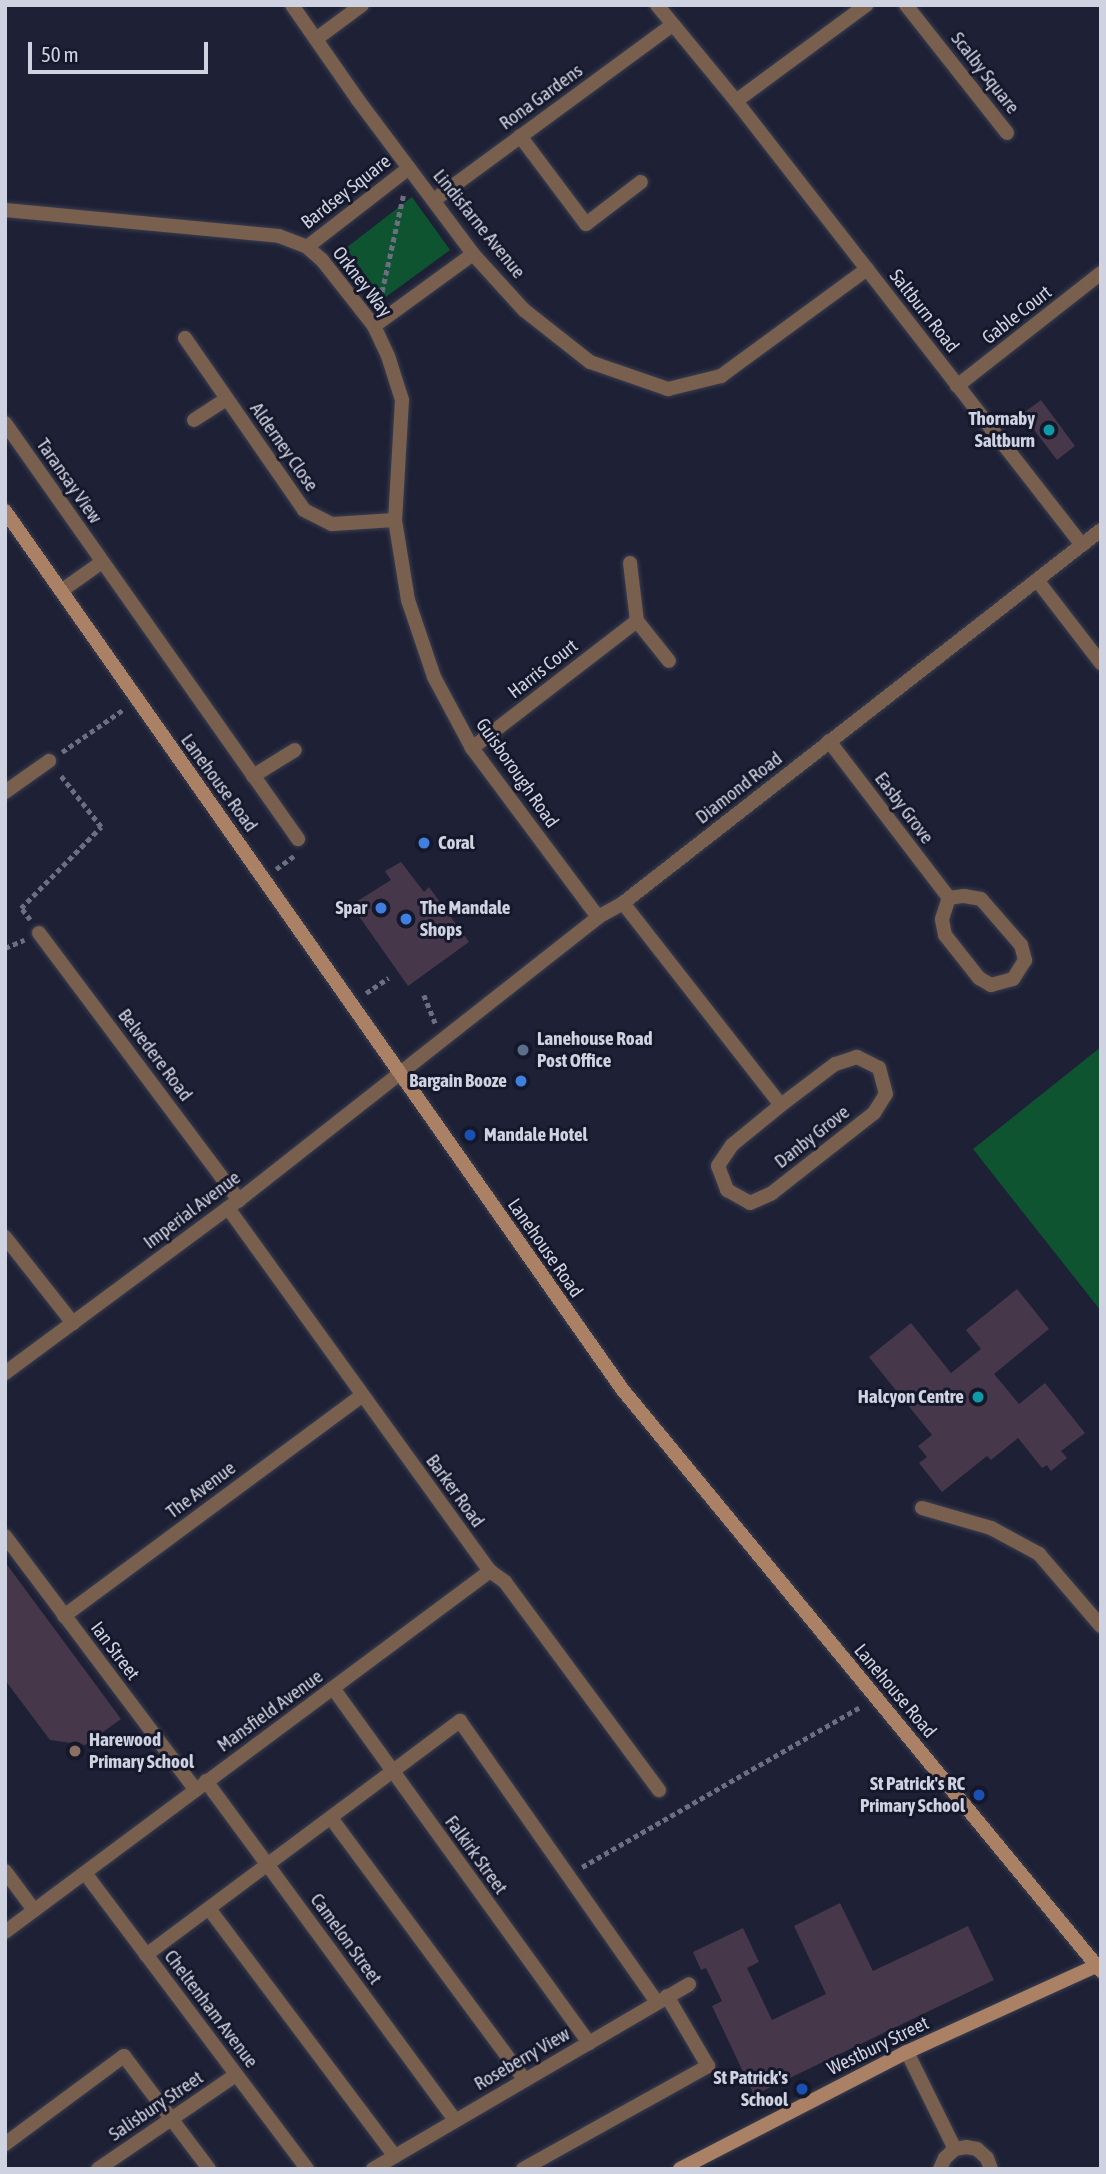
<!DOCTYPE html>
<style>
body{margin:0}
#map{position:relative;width:1106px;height:2174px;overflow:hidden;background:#1e2135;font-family:"Asap Condensed",sans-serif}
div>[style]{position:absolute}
.green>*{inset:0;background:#0e5430}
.building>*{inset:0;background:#47374a}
.path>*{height:4.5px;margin-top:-2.25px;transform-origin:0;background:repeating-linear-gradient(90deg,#6c6f81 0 5px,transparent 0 8.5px)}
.roads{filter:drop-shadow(0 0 2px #3a3d50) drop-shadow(0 0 2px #3a3d50)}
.lane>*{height:14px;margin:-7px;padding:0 7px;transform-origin:7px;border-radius:7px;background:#795f4e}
.street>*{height:14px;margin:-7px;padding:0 7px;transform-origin:7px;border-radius:7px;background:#795f4e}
.secondary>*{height:14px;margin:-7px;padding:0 7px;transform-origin:7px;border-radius:7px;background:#ab8166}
.dots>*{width:19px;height:19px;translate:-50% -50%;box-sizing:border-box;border:4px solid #15182b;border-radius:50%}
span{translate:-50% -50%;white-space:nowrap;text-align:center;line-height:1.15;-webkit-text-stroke:6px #15182b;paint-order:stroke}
.street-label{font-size:19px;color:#cfd2e0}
.poi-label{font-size:19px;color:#cfd2e0;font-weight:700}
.right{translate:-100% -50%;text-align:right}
.left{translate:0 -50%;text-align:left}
.frame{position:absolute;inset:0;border:7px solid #cfd2e0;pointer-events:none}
.scale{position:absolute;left:28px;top:42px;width:180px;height:32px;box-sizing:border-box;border:4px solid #cfd2e0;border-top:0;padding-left:9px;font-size:21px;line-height:24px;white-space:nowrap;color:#cfd2e0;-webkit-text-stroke:5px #15182b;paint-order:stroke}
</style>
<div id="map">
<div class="green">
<i style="clip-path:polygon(412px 197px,450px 250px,383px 299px,346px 248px)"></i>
<i style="clip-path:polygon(1101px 1047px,1101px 1311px,973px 1149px)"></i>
</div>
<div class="building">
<i style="clip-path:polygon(1041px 400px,1075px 446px,1057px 460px,1022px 414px)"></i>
<i style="clip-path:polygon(401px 862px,424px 892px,429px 887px,469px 942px,408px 986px,351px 905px,391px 880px,385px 871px)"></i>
<i style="clip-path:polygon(1017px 1289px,1049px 1329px,994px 1374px,1019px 1404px,1045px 1383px,1085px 1433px,1061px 1451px,1067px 1458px,1051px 1471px,1047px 1465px,1042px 1468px,1018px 1438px,991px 1460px,987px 1456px,942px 1492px,919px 1463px,927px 1457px,918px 1446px,932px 1435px,869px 1357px,911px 1323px,951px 1373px,981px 1349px,966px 1330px)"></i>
<i style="clip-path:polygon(5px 1562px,121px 1719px,85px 1745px,50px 1740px,5px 1680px)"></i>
<i style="clip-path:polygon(840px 1903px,873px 1971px,968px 1926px,994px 1980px,754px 2095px,712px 2006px,722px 2001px,706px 1968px,701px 1970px,693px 1952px,743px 1928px,759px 1962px,747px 1968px,772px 2020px,826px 1994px,794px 1926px)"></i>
</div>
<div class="path">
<i style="left:380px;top:300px;width:107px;rotate:-77.5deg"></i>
<i style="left:62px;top:752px;width:75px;rotate:-34.7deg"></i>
<i style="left:276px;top:869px;width:22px;rotate:-36deg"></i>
<i style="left:30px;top:920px;width:15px;rotate:-127deg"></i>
<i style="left:21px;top:908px;width:114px;rotate:-45.4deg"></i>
<i style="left:101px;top:827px;width:66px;rotate:-128.3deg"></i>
<i style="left:5px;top:948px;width:21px;rotate:-23deg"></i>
<i style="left:366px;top:993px;width:27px;rotate:-34deg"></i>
<i style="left:424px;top:995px;width:31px;rotate:68deg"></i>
<i style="left:582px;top:1867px;width:321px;rotate:-29.9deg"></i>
</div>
<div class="roads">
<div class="lane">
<i style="left:922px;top:1508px;width:72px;rotate:16.2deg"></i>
<i style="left:991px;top:1528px;width:55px;rotate:28.4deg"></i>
<i style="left:1039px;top:1554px;width:95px;rotate:49.3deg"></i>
<i style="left:331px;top:1818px;width:326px;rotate:53.5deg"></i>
<i style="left:210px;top:1910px;width:308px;rotate:53.1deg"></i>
<i style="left:146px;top:1955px;width:392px;rotate:-36.7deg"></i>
<i style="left:460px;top:1721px;width:343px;rotate:55deg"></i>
<i style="left:5px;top:2144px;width:148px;rotate:-36.5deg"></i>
<i style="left:124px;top:2056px;width:141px;rotate:53deg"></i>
<i style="left:523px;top:2169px;width:212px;rotate:-29.1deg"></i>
<i style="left:708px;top:2066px;width:81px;rotate:-120.4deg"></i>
</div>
<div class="street">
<i style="left:292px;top:5px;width:116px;rotate:55.2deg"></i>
<i style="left:358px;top:100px;width:192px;rotate:53.2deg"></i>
<i style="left:473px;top:254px;width:76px;rotate:47.7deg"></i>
<i style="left:524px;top:310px;width:84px;rotate:38.2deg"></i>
<i style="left:590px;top:362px;width:83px;rotate:19.1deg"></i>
<i style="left:668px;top:389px;width:55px;rotate:-13.8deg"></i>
<i style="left:721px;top:376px;width:181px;rotate:-36.2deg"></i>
<i style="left:657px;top:5px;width:124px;rotate:50.5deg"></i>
<i style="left:736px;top:101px;width:563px;rotate:52.07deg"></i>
<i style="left:906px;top:5px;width:163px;rotate:51.7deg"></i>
<i style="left:316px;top:39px;width:57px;rotate:-36.5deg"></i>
<i style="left:736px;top:101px;width:162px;rotate:-36.4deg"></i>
<i style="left:520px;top:136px;width:110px;rotate:53.1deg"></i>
<i style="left:586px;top:224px;width:69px;rotate:-37.4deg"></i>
<i style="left:434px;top:200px;width:295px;rotate:-36.3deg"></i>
<i style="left:5px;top:210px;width:275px;rotate:5.4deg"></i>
<i style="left:279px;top:236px;width:30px;rotate:21deg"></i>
<i style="left:307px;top:247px;width:20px;rotate:41deg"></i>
<i style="left:322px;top:260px;width:84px;rotate:51.8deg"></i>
<i style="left:374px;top:326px;width:33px;rotate:65deg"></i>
<i style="left:388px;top:356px;width:46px;rotate:72.3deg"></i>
<i style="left:402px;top:400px;width:120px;rotate:93.3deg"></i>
<i style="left:395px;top:520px;width:81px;rotate:80.8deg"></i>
<i style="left:408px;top:600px;width:81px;rotate:71.3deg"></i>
<i style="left:434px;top:677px;width:81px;rotate:61.8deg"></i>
<i style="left:472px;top:748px;width:211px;rotate:53.3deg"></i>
<i style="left:307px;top:247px;width:129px;rotate:-37.8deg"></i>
<i style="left:374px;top:326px;width:122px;rotate:-36deg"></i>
<i style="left:185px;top:338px;width:209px;rotate:55.3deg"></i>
<i style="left:304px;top:510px;width:31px;rotate:27deg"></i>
<i style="left:332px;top:524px;width:63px;rotate:-3.6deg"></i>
<i style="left:957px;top:386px;width:183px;rotate:-38.1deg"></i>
<i style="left:194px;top:420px;width:38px;rotate:-33deg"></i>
<i style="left:5px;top:423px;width:509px;rotate:54.84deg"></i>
<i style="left:630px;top:563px;width:58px;rotate:83.1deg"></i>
<i style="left:637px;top:621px;width:51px;rotate:51.3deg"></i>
<i style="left:1037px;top:580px;width:105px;rotate:52.4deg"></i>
<i style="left:61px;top:591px;width:50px;rotate:-35.3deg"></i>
<i style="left:829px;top:741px;width:198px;rotate:52.6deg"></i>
<i style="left:472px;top:748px;width:208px;rotate:-37.6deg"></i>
<i style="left:253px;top:776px;width:49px;rotate:-31.8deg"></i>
<i style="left:5px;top:792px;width:54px;rotate:-35.2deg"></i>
<i style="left:964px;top:896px;width:17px;rotate:10deg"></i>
<i style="left:981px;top:899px;width:61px;rotate:49deg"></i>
<i style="left:1021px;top:945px;width:16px;rotate:75deg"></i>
<i style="left:1025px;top:960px;width:22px;rotate:122deg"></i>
<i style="left:1013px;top:979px;width:23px;rotate:165deg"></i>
<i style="left:991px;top:985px;width:14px;rotate:-150deg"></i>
<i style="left:979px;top:978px;width:55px;rotate:-128.3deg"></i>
<i style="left:945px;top:935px;width:16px;rotate:-101deg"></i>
<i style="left:942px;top:919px;width:22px;rotate:-72deg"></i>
<i style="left:949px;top:898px;width:15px;rotate:-8deg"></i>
<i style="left:623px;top:903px;width:256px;rotate:52deg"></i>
<i style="left:781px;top:1105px;width:63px;rotate:140.8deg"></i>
<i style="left:732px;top:1145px;width:25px;rotate:124deg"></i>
<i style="left:718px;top:1166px;width:26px;rotate:69deg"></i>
<i style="left:727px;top:1190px;width:26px;rotate:29deg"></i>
<i style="left:750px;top:1203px;width:24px;rotate:-24deg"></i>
<i style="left:772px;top:1193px;width:130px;rotate:-38.1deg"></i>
<i style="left:874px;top:1113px;width:22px;rotate:-58deg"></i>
<i style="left:886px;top:1094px;width:27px;rotate:-105deg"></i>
<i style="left:879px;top:1068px;width:25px;rotate:-153deg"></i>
<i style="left:857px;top:1057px;width:23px;rotate:162deg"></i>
<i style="left:835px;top:1064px;width:68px;rotate:142.8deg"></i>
<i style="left:39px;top:933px;width:334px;rotate:53.2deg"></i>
<i style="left:228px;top:1208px;width:448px;rotate:54.2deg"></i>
<i style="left:490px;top:1571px;width:19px;rotate:36deg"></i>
<i style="left:505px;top:1582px;width:259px;rotate:53.5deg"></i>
<i style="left:5px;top:1237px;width:110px;rotate:51.7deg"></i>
<i style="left:5px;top:1373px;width:291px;rotate:-36.5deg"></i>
<i style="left:239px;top:1200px;width:457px;rotate:-38.2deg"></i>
<i style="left:598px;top:917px;width:29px;rotate:-29deg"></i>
<i style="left:623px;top:903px;width:606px;rotate:-37.97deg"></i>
<i style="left:5px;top:1536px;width:316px;rotate:53.1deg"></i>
<i style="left:64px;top:1616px;width:370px;rotate:-36.5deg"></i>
<i style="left:333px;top:1688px;width:438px;rotate:54.2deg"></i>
<i style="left:206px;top:1781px;width:421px;rotate:53.7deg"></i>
<i style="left:5px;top:1871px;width:49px;rotate:53.4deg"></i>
<i style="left:85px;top:1873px;width:370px;rotate:53.1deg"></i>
<i style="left:5px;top:1932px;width:605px;rotate:-36.66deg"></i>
<i style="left:907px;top:2052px;width:108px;rotate:63.7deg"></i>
<i style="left:98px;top:2169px;width:167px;rotate:-34.3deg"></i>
<i style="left:373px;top:2169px;width:366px;rotate:-30.3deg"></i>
<i style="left:940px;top:2169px;width:12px;rotate:-66deg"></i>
<i style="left:945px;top:2158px;width:13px;rotate:-42deg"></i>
<i style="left:955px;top:2149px;width:11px;rotate:-10deg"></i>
<i style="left:966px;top:2147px;width:11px;rotate:10deg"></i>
<i style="left:977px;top:2149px;width:13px;rotate:42deg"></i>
<i style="left:987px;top:2158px;width:12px;rotate:70deg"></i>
</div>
<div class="secondary">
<i style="left:5px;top:511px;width:1073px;rotate:54.9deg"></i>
<i style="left:622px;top:1389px;width:754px;rotate:50.54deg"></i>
<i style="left:680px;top:2169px;width:255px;rotate:-27.3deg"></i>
<i style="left:907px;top:2052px;width:208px;rotate:-24.5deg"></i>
</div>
</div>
<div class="dots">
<i style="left:1049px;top:430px;background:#0f9aa8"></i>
<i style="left:424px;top:843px;background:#3f7fe0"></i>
<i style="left:381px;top:908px;background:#3f7fe0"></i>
<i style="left:406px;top:919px;background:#3f7fe0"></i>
<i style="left:523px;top:1050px;background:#5c6f8a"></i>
<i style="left:521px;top:1081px;background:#3f7fe0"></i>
<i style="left:470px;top:1135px;background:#1a4fb4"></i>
<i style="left:978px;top:1397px;background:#0f9aa8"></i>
<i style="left:75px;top:1751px;background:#8d6e63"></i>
<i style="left:979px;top:1795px;background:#1a4fb4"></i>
<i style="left:802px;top:2089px;background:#1a4fb4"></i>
</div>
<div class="street-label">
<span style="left:985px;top:73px;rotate:52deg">Scalby Square</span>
<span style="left:541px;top:97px;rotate:-36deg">Rona Gardens</span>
<span style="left:346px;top:192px;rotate:-38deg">Bardsey Square</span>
<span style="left:479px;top:224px;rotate:51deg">Lindisfarne Avenue</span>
<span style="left:362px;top:282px;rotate:52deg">Orkney Way</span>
<span style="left:924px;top:311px;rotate:52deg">Saltburn Road</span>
<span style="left:1017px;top:315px;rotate:-38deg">Gable Court</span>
<span style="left:284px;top:447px;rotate:55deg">Alderney Close</span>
<span style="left:69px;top:481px;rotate:55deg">Taransay View</span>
<span style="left:543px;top:669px;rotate:-38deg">Harris Court</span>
<span style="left:517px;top:773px;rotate:55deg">Guisborough Road</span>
<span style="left:219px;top:783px;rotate:54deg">Lanehouse Road</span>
<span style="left:739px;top:788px;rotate:-38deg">Diamond Road</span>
<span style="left:904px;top:808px;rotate:53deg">Easby Grove</span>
<span style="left:155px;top:1055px;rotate:53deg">Belvedere Road</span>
<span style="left:812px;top:1137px;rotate:-38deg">Danby Grove</span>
<span style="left:192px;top:1210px;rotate:-37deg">Imperial Avenue</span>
<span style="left:545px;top:1248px;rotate:55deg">Lanehouse Road</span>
<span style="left:201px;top:1490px;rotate:-37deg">The Avenue</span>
<span style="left:455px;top:1491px;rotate:54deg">Barker Road</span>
<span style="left:115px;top:1651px;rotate:53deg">Ian Street</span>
<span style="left:895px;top:1691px;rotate:50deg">Lanehouse Road</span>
<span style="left:270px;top:1711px;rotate:-36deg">Mansfield Avenue</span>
<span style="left:476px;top:1855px;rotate:54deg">Falkirk Street</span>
<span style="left:346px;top:1939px;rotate:54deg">Camelon Street</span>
<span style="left:211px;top:2009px;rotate:53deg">Cheltenham Avenue</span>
<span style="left:878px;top:2046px;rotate:-26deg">Westbury Street</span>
<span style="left:522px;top:2059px;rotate:-30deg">Roseberry View</span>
<span style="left:156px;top:2106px;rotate:-34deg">Salisbury Street</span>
</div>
<div class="poi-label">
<span class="right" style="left:1035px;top:430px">Thornaby<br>Saltburn</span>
<span class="left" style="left:438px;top:843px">Coral</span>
<span class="right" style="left:367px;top:908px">Spar</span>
<span class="left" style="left:420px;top:919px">The Mandale<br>Shops</span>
<span class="left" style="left:537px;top:1050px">Lanehouse Road<br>Post Office</span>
<span class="right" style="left:507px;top:1081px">Bargain Booze</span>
<span class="left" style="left:484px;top:1135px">Mandale Hotel</span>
<span class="right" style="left:964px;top:1397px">Halcyon Centre</span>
<span class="left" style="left:89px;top:1751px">Harewood<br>Primary School</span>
<span class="right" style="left:965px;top:1795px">St Patrick's RC<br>Primary School</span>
<span class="right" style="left:788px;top:2089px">St Patrick's<br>School</span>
</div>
<div class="frame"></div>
<div class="scale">50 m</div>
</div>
